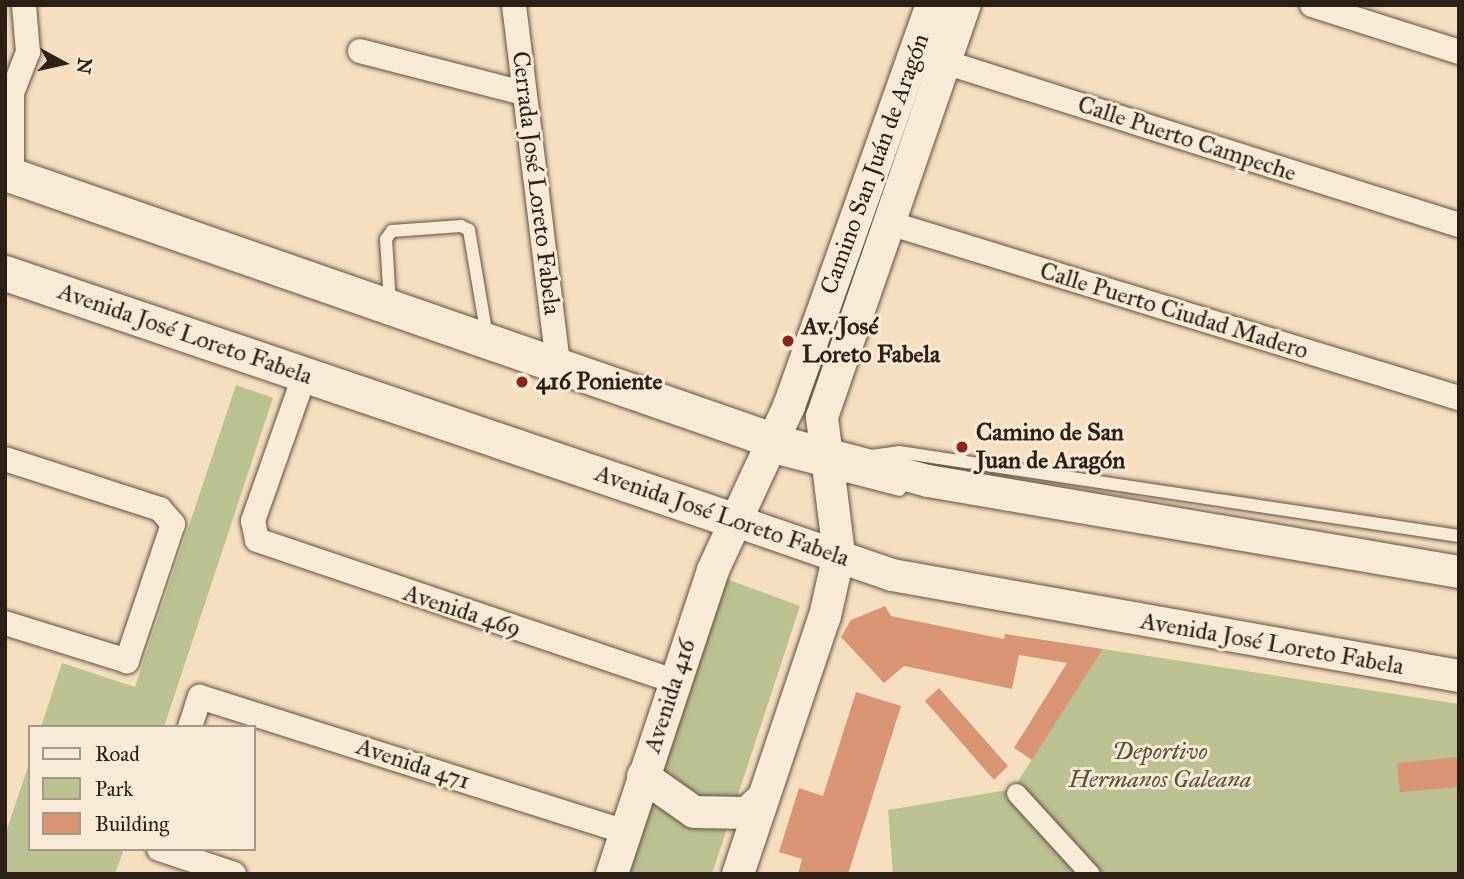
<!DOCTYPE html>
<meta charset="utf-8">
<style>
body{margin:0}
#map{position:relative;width:1464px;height:879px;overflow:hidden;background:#f5dfc0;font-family:"IM FELL Great Primer",serif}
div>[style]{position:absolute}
.green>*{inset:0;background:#bcc192}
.building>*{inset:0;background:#d99574}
.roads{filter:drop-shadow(0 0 2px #605040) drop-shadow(0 0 2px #605040)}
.service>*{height:12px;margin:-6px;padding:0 6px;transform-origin:6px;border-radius:6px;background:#f8ead6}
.pedestrian>*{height:19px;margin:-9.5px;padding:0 9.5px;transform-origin:9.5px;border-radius:9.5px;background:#f8ead6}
.minor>*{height:24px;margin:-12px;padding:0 12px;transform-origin:12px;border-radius:12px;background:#f8ead6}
.tertiary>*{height:32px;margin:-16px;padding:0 16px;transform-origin:16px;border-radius:16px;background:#f8ead6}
.secondary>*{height:35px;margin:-17.5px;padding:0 17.5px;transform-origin:17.5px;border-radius:17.5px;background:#f8ead6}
.dots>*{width:19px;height:19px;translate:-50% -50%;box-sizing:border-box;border:4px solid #f8ead6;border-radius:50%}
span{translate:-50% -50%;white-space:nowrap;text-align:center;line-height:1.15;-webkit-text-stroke:6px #f8ead6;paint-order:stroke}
.street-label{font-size:24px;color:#2e2016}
.poi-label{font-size:24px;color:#2e2016;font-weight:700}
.left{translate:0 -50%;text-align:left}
.park-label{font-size:24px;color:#59503b;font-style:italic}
.frame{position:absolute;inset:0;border:7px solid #2e2016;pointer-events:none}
.legend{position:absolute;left:28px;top:725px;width:228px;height:126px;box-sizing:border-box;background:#f8ead6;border:2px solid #a79989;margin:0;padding:9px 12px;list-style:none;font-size:21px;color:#2e2016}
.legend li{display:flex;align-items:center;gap:14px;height:35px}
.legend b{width:35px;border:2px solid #a79989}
.north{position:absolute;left:28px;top:28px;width:70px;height:70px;-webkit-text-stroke:5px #f8ead6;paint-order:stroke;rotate:98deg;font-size:19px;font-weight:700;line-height:28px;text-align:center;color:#2e2016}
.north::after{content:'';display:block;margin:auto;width:24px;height:32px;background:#2e2016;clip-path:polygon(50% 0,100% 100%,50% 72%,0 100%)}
</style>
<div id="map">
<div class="green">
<i style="clip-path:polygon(236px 385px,273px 398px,164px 727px,41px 727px,62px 663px,135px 687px)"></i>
<i style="clip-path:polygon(721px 577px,800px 606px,712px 874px,622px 874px)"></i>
<i style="clip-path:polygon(1103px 649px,1459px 704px,1459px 874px,893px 874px,888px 810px,1013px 789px)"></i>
<i style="clip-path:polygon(30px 761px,30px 849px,124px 849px,115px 874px,5px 874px,5px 835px)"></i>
</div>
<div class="building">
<i style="clip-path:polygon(885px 606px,891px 616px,1004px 639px,1005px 634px,1103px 649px,1032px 760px,1014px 748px,1067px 663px,1019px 655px,1012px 689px,904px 666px,884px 683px,841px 637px,851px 620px)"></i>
<i style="clip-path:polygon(939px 688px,1008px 766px,994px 780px,925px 701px)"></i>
<i style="clip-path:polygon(856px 692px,901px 706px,848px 874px,798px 874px,802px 859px,779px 852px,799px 788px,823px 796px)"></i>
<i style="clip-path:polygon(1459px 757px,1459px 787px,1400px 792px,1397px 763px)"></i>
</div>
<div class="roads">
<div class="service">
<i style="left:390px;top:304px;width:65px;rotate:-93.5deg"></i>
<i style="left:386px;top:239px;width:10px;rotate:-53deg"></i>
<i style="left:392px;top:231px;width:69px;rotate:-4.1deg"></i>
<i style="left:461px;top:226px;width:9px;rotate:27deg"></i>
<i style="left:469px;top:230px;width:108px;rotate:80.4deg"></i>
<i style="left:768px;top:456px;width:136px;rotate:14.4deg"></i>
<i style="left:871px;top:456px;width:28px;rotate:-8deg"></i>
<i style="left:899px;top:452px;width:566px;rotate:8.53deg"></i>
</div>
<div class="pedestrian">
<i style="left:1016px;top:793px;width:110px;rotate:47.6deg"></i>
</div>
<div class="minor">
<i style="left:514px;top:5px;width:359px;rotate:83deg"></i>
<i style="left:1312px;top:5px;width:154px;rotate:17.7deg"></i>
<i style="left:360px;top:51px;width:169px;rotate:14.4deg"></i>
<i style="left:929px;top:57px;width:556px;rotate:17.59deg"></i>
<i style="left:12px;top:175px;width:82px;rotate:-90deg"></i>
<i style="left:12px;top:93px;width:44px;rotate:-68.7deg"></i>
<i style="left:28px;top:52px;width:47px;rotate:-94.9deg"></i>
<i style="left:889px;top:223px;width:596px;rotate:17.07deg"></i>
<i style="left:305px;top:374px;width:156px;rotate:109.5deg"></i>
<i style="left:253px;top:521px;width:19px;rotate:78deg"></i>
<i style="left:257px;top:540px;width:440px;rotate:18.7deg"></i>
<i style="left:5px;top:459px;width:163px;rotate:17.9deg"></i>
<i style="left:160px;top:509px;width:20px;rotate:49deg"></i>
<i style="left:173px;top:524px;width:145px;rotate:108.6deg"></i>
<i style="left:127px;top:661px;width:128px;rotate:-162.7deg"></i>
<i style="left:190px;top:727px;width:32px;rotate:-72deg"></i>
<i style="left:200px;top:697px;width:447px;rotate:17.6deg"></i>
<i style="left:159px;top:849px;width:79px;rotate:18.4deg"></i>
</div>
<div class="tertiary">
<i style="left:772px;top:440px;width:161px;rotate:14.7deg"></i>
<i style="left:928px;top:481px;width:539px;rotate:9.72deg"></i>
<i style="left:733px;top:520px;width:168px;rotate:19.1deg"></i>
<i style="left:892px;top:575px;width:576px;rotate:10.1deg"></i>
<i style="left:643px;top:776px;width:62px;rotate:35.2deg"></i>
<i style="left:694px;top:812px;width:53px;rotate:1.1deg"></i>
<i style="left:747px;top:813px;width:22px;rotate:-43deg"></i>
<i style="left:612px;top:874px;width:320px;rotate:-71.6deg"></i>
<i style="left:713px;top:570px;width:181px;rotate:-65.1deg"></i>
<i style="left:789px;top:406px;width:426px;rotate:-70.4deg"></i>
<i style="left:738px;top:874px;width:272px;rotate:-71.4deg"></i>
<i style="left:825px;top:616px;width:64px;rotate:-77.3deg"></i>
<i style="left:839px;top:554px;width:138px;rotate:-97.1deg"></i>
<i style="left:822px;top:417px;width:436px;rotate:-70.9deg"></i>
</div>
<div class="secondary">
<i style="left:5px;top:173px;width:812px;rotate:19.19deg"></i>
<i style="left:5px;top:273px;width:769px;rotate:18.74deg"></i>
</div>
</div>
<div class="dots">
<i style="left:788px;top:341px;background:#8f2418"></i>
<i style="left:522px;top:382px;background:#8f2418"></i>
<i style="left:962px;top:447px;background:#8f2418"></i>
</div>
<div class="street-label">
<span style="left:1187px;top:139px;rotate:18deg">Calle Puerto Campeche</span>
<span style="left:875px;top:164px;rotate:-70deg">Camino San Juán de Aragón</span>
<span style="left:536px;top:183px;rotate:83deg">Cerrada José Loreto Fabela</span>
<span style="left:1174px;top:311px;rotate:17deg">Calle Puerto Ciudad Madero</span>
<span style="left:185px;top:334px;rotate:19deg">Avenida José Loreto Fabela</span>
<span style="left:722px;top:516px;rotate:19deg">Avenida José Loreto Fabela</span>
<span style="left:462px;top:611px;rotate:18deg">Avenida 469</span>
<span style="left:1272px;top:644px;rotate:10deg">Avenida José Loreto Fabela</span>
<span style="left:670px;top:696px;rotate:-72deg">Avenida 416</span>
<span style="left:413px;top:764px;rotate:18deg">Avenida 471</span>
</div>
<div class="poi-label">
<span class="left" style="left:802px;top:341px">Av. José<br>Loreto Fabela</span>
<span class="left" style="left:536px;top:382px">416 Poniente</span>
<span class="left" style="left:976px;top:447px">Camino de San<br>Juan de Aragón</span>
</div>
<div class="park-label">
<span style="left:1160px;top:766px">Deportivo<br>Hermanos Galeana</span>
</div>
<div class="frame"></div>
<ul class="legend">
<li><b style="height:9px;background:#f8ead6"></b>Road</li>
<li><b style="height:19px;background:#bcc192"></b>Park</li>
<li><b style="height:19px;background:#d99574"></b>Building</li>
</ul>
<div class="north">N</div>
</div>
